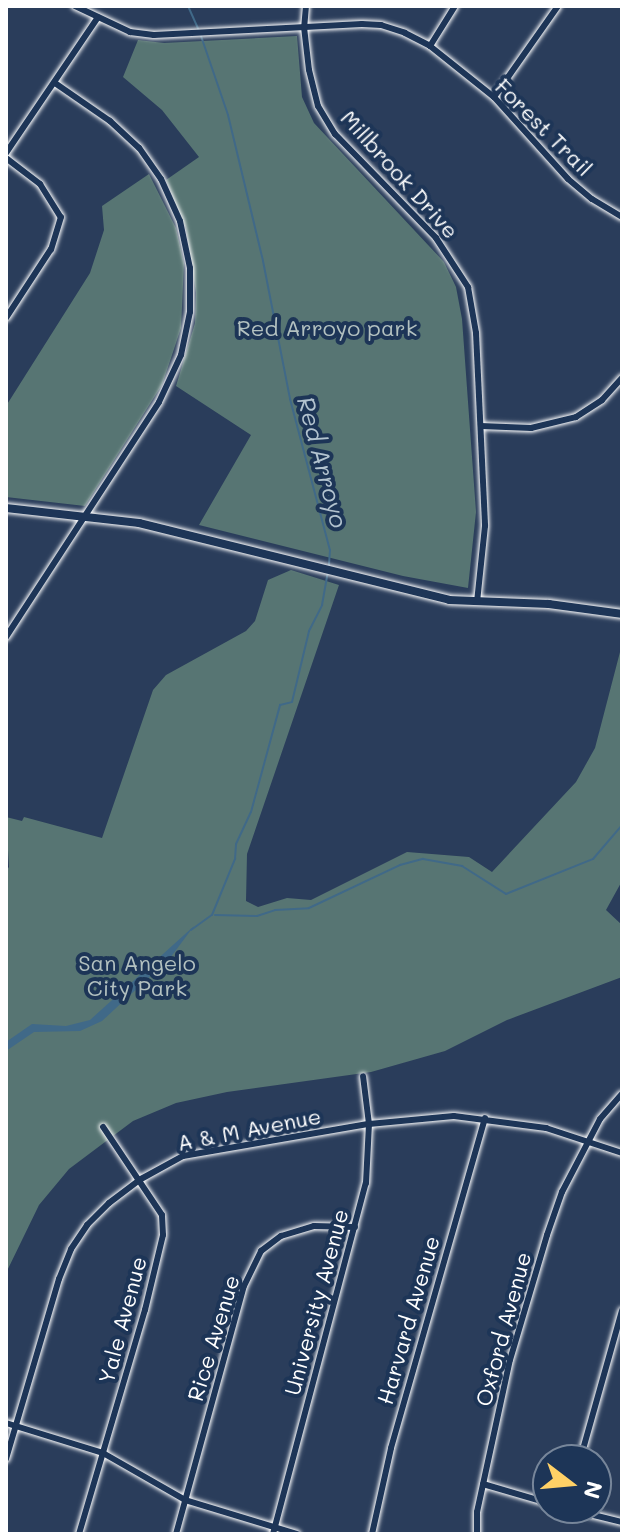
<!DOCTYPE html>
<style>
body{margin:0}
#map{position:relative;width:628px;height:1540px;overflow:hidden;background:#2a3d5b;font-family:Mali,sans-serif}
div>[style]{position:absolute}
.green>*{inset:0;background:#577573}
.water>*{inset:0;background:#406988}
.stream>*{height:2px;margin:-1px;padding:0 1px;transform-origin:1px;border-radius:1px;background:#406988}
.roads{filter:drop-shadow(0 0 2px #fff) drop-shadow(0 0 2px #fff)}
.street>*{height:6px;margin:-3px;padding:0 3px;transform-origin:3px;border-radius:3px;background:#1d3557}
.secondary>*{height:8px;margin:-4px;padding:0 4px;transform-origin:4px;border-radius:4px;background:#1d3557}
span{translate:-50% -50%;white-space:nowrap;text-align:center;line-height:1.15;-webkit-text-stroke:8px #1d3557;paint-order:stroke}
.street-label{font-size:22px;color:#fff}
.park-label{font-size:22px;color:#b3c1c0}
.water-label{font-size:24px;color:#b3c3cf;font-style:italic}
.frame{position:absolute;inset:0;border:8px solid #fff;pointer-events:none}
.north{position:absolute;left:532px;top:1444px;width:80px;height:80px;box-sizing:border-box;background:#1d3557;border:2px solid #77869a;border-radius:50%;rotate:106deg;font-size:22px;font-weight:700;line-height:32px;text-align:center;color:#fff}
.north::after{content:'';display:block;margin:auto;width:28px;height:36px;background:#ffd166;clip-path:polygon(50% 0,100% 100%,50% 72%,0 100%)}
</style>
<div id="map">
<div class="green">
<i style="clip-path:polygon(297px 36px,302px 97px,314px 123px,444px 262px,456px 287px,462px 319px,476px 512px,468px 588px,403px 576px,199px 525px,251px 435px,176px 386px,195px 323px,196px 293px,186px 228px,166px 180px,199px 157px,162px 110px,123px 77px,138px 40px,164px 43px)"></i>
<i style="clip-path:polygon(149px 174px,176px 228px,184px 263px,181px 328px,162px 385px,85px 506px,6px 497px,6px 406px,90px 273px,104px 230px,102px 206px)"></i>
<i style="clip-path:polygon(291px 570px,339px 585px,247px 854px,246px 901px,258px 907px,287px 898px,311px 900px,407px 852px,469px 857px,492px 872px,576px 782px,595px 748px,620px 652px,622px 627px,622px 881px,606px 910px,622px 925px,622px 977px,507px 1020px,445px 1051px,371px 1072px,227px 1092px,176px 1103px,133px 1121px,69px 1169px,39px 1205px,6px 1273px,6px 871px,9px 867px,6px 817px,22px 821px,24px 817px,102px 838px,153px 690px,166px 675px,246px 631px,255px 621px,268px 580px)"></i>
</div>
<div class="water">
<i style="clip-path:polygon(194px 926px,170px 958px,102px 1021px,80px 1031px,34px 1032px,6px 1051px,6px 1042px,32px 1024px,66px 1026px,90px 1020px)"></i>
</div>
<div class="stream">
<i style="left:188px;top:6px;width:27px;rotate:66deg"></i>
<i style="left:201px;top:36px;width:83px;rotate:71.1deg"></i>
<i style="left:228px;top:115px;width:150px;rotate:76.5deg"></i>
<i style="left:263px;top:261px;width:141px;rotate:78.9deg"></i>
<i style="left:290px;top:399px;width:156px;rotate:75.2deg"></i>
<i style="left:330px;top:550px;width:15px;rotate:94deg"></i>
<i style="left:215px;top:915px;width:42px;rotate:1.4deg"></i>
<i style="left:257px;top:916px;width:19px;rotate:-18deg"></i>
<i style="left:275px;top:910px;width:34px;rotate:-3deg"></i>
<i style="left:309px;top:908px;width:101px;rotate:-25.3deg"></i>
<i style="left:400px;top:865px;width:24px;rotate:-15deg"></i>
<i style="left:423px;top:859px;width:40px;rotate:10deg"></i>
<i style="left:462px;top:866px;width:52px;rotate:32.5deg"></i>
<i style="left:506px;top:894px;width:94px;rotate:-21.9deg"></i>
<i style="left:593px;top:859px;width:45px;rotate:-49.5deg"></i>
<i style="left:191px;top:930px;width:26px;rotate:-36deg"></i>
<i style="left:212px;top:915px;width:61px;rotate:-67.7deg"></i>
<i style="left:235px;top:859px;width:15px;rotate:-86deg"></i>
<i style="left:236px;top:844px;width:35px;rotate:-65deg"></i>
<i style="left:251px;top:812px;width:111px;rotate:-74.8deg"></i>
<i style="left:280px;top:705px;width:12px;rotate:-14deg"></i>
<i style="left:292px;top:702px;width:73px;rotate:-76.5deg"></i>
<i style="left:309px;top:631px;width:29px;rotate:-63deg"></i>
<i style="left:322px;top:605px;width:35px;rotate:-80deg"></i>
</div>
<div class="roads">
<div class="street">
<i style="left:75px;top:6px;width:61px;rotate:25.3deg"></i>
<i style="left:130px;top:32px;width:24px;rotate:7deg"></i>
<i style="left:154px;top:35px;width:208px;rotate:-3deg"></i>
<i style="left:362px;top:24px;width:19px;rotate:3deg"></i>
<i style="left:381px;top:25px;width:25px;rotate:18deg"></i>
<i style="left:405px;top:33px;width:28px;rotate:27deg"></i>
<i style="left:430px;top:46px;width:82px;rotate:38.6deg"></i>
<i style="left:494px;top:97px;width:110px;rotate:47.9deg"></i>
<i style="left:568px;top:179px;width:31px;rotate:40deg"></i>
<i style="left:592px;top:199px;width:35px;rotate:31deg"></i>
<i style="left:306px;top:6px;width:21px;rotate:95deg"></i>
<i style="left:304px;top:27px;width:43px;rotate:83.4deg"></i>
<i style="left:309px;top:70px;width:37px;rotate:76deg"></i>
<i style="left:318px;top:106px;width:33px;rotate:59deg"></i>
<i style="left:335px;top:134px;width:145px;rotate:45.8deg"></i>
<i style="left:436px;top:238px;width:59px;rotate:56.9deg"></i>
<i style="left:468px;top:287px;width:47px;rotate:80.1deg"></i>
<i style="left:476px;top:333px;width:193px;rotate:87.3deg"></i>
<i style="left:485px;top:526px;width:76px;rotate:96deg"></i>
<i style="left:430px;top:46px;width:47px;rotate:-58deg"></i>
<i style="left:494px;top:97px;width:111px;rotate:-54.9deg"></i>
<i style="left:6px;top:153px;width:164px;rotate:-55.9deg"></i>
<i style="left:6px;top:158px;width:43px;rotate:37.4deg"></i>
<i style="left:40px;top:184px;width:39px;rotate:58deg"></i>
<i style="left:61px;top:217px;width:34px;rotate:107deg"></i>
<i style="left:51px;top:249px;width:82px;rotate:123.1deg"></i>
<i style="left:481px;top:426px;width:50px;rotate:2.3deg"></i>
<i style="left:531px;top:428px;width:46px;rotate:-13.7deg"></i>
<i style="left:576px;top:417px;width:31px;rotate:-33deg"></i>
<i style="left:602px;top:400px;width:30px;rotate:-48deg"></i>
<i style="left:6px;top:637px;width:280px;rotate:-56.9deg"></i>
<i style="left:159px;top:402px;width:52px;rotate:-64.9deg"></i>
<i style="left:181px;top:355px;width:44px;rotate:-78.2deg"></i>
<i style="left:190px;top:312px;width:44px;rotate:-90deg"></i>
<i style="left:190px;top:268px;width:48px;rotate:-102deg"></i>
<i style="left:180px;top:221px;width:46px;rotate:-114.3deg"></i>
<i style="left:161px;top:179px;width:38px;rotate:-125deg"></i>
<i style="left:139px;top:148px;width:40px;rotate:-137deg"></i>
<i style="left:110px;top:121px;width:67px;rotate:-145.4deg"></i>
<i style="left:6px;top:1423px;width:102px;rotate:17.2deg"></i>
<i style="left:103px;top:1453px;width:95px;rotate:29.8deg"></i>
<i style="left:185px;top:1500px;width:117px;rotate:16.9deg"></i>
<i style="left:6px;top:1459px;width:188px;rotate:-73.6deg"></i>
<i style="left:59px;top:1279px;width:32px;rotate:-68deg"></i>
<i style="left:71px;top:1249px;width:29px;rotate:-56deg"></i>
<i style="left:87px;top:1225px;width:31px;rotate:-45deg"></i>
<i style="left:109px;top:1203px;width:40px;rotate:-37deg"></i>
<i style="left:141px;top:1179px;width:48px;rotate:-28.7deg"></i>
<i style="left:183px;top:1156px;width:189px;rotate:-9.8deg"></i>
<i style="left:369px;top:1124px;width:85px;rotate:-5.4deg"></i>
<i style="left:454px;top:1116px;width:93px;rotate:7.4deg"></i>
<i style="left:546px;top:1128px;width:80px;rotate:18.2deg"></i>
<i style="left:580px;top:1460px;width:155px;rotate:-74.3deg"></i>
<i style="left:483px;top:1484px;width:68px;rotate:16.3deg"></i>
<i style="left:565px;top:1508px;width:59px;rotate:13.8deg"></i>
<i style="left:79px;top:1534px;width:234px;rotate:-73.6deg"></i>
<i style="left:145px;top:1310px;width:77px;rotate:-76.5deg"></i>
<i style="left:163px;top:1235px;width:20px;rotate:-93deg"></i>
<i style="left:162px;top:1215px;width:106px;rotate:-123.8deg"></i>
<i style="left:176px;top:1534px;width:257px;rotate:-74.7deg"></i>
<i style="left:244px;top:1286px;width:39px;rotate:-64deg"></i>
<i style="left:261px;top:1251px;width:25px;rotate:-37deg"></i>
<i style="left:281px;top:1236px;width:34px;rotate:-17deg"></i>
<i style="left:314px;top:1226px;width:41px;rotate:1.4deg"></i>
<i style="left:273px;top:1534px;width:363px;rotate:-75.2deg"></i>
<i style="left:366px;top:1183px;width:59px;rotate:-87.1deg"></i>
<i style="left:369px;top:1124px;width:48px;rotate:-97.1deg"></i>
<i style="left:372px;top:1534px;width:88px;rotate:-77.5deg"></i>
<i style="left:391px;top:1448px;width:343px;rotate:-74.1deg"></i>
<i style="left:477px;top:1534px;width:22px;rotate:-90deg"></i>
<i style="left:477px;top:1512px;width:156px;rotate:-77.8deg"></i>
<i style="left:510px;top:1360px;width:130px;rotate:-73.5deg"></i>
<i style="left:547px;top:1235px;width:46px;rotate:-70.8deg"></i>
<i style="left:562px;top:1192px;width:82px;rotate:-62.5deg"></i>
<i style="left:600px;top:1119px;width:33px;rotate:-49deg"></i>
</div>
<div class="secondary">
<i style="left:6px;top:508px;width:134px;rotate:6.4deg"></i>
<i style="left:139px;top:523px;width:319px;rotate:13.9deg"></i>
<i style="left:449px;top:600px;width:100px;rotate:2.3deg"></i>
<i style="left:549px;top:604px;width:74px;rotate:7.8deg"></i>
</div>
</div>
<div class="street-label">
<span style="left:544px;top:127px;rotate:45deg">Forest Trail</span>
<span style="left:400px;top:174px;rotate:48deg">Millbrook Drive</span>
<span style="left:249px;top:1129px;rotate:-11deg">A &amp; M Avenue</span>
<span style="left:316px;top:1302px;rotate:-75deg">University Avenue</span>
<span style="left:122px;top:1320px;rotate:-75deg">Yale Avenue</span>
<span style="left:408px;top:1320px;rotate:-74deg">Harvard Avenue</span>
<span style="left:503px;top:1329px;rotate:-75deg">Oxford Avenue</span>
<span style="left:213px;top:1338px;rotate:-73deg">Rice Avenue</span>
</div>
<div class="park-label">
<span style="left:327px;top:328px">Red Arroyo park</span>
<span style="left:137px;top:975px">San Angelo<br>City Park</span>
</div>
<div class="water-label">
<span style="left:323px;top:462px;rotate:75deg">Red Arroyo</span>
</div>
<div class="frame"></div>
<div class="north">N</div>
</div>
